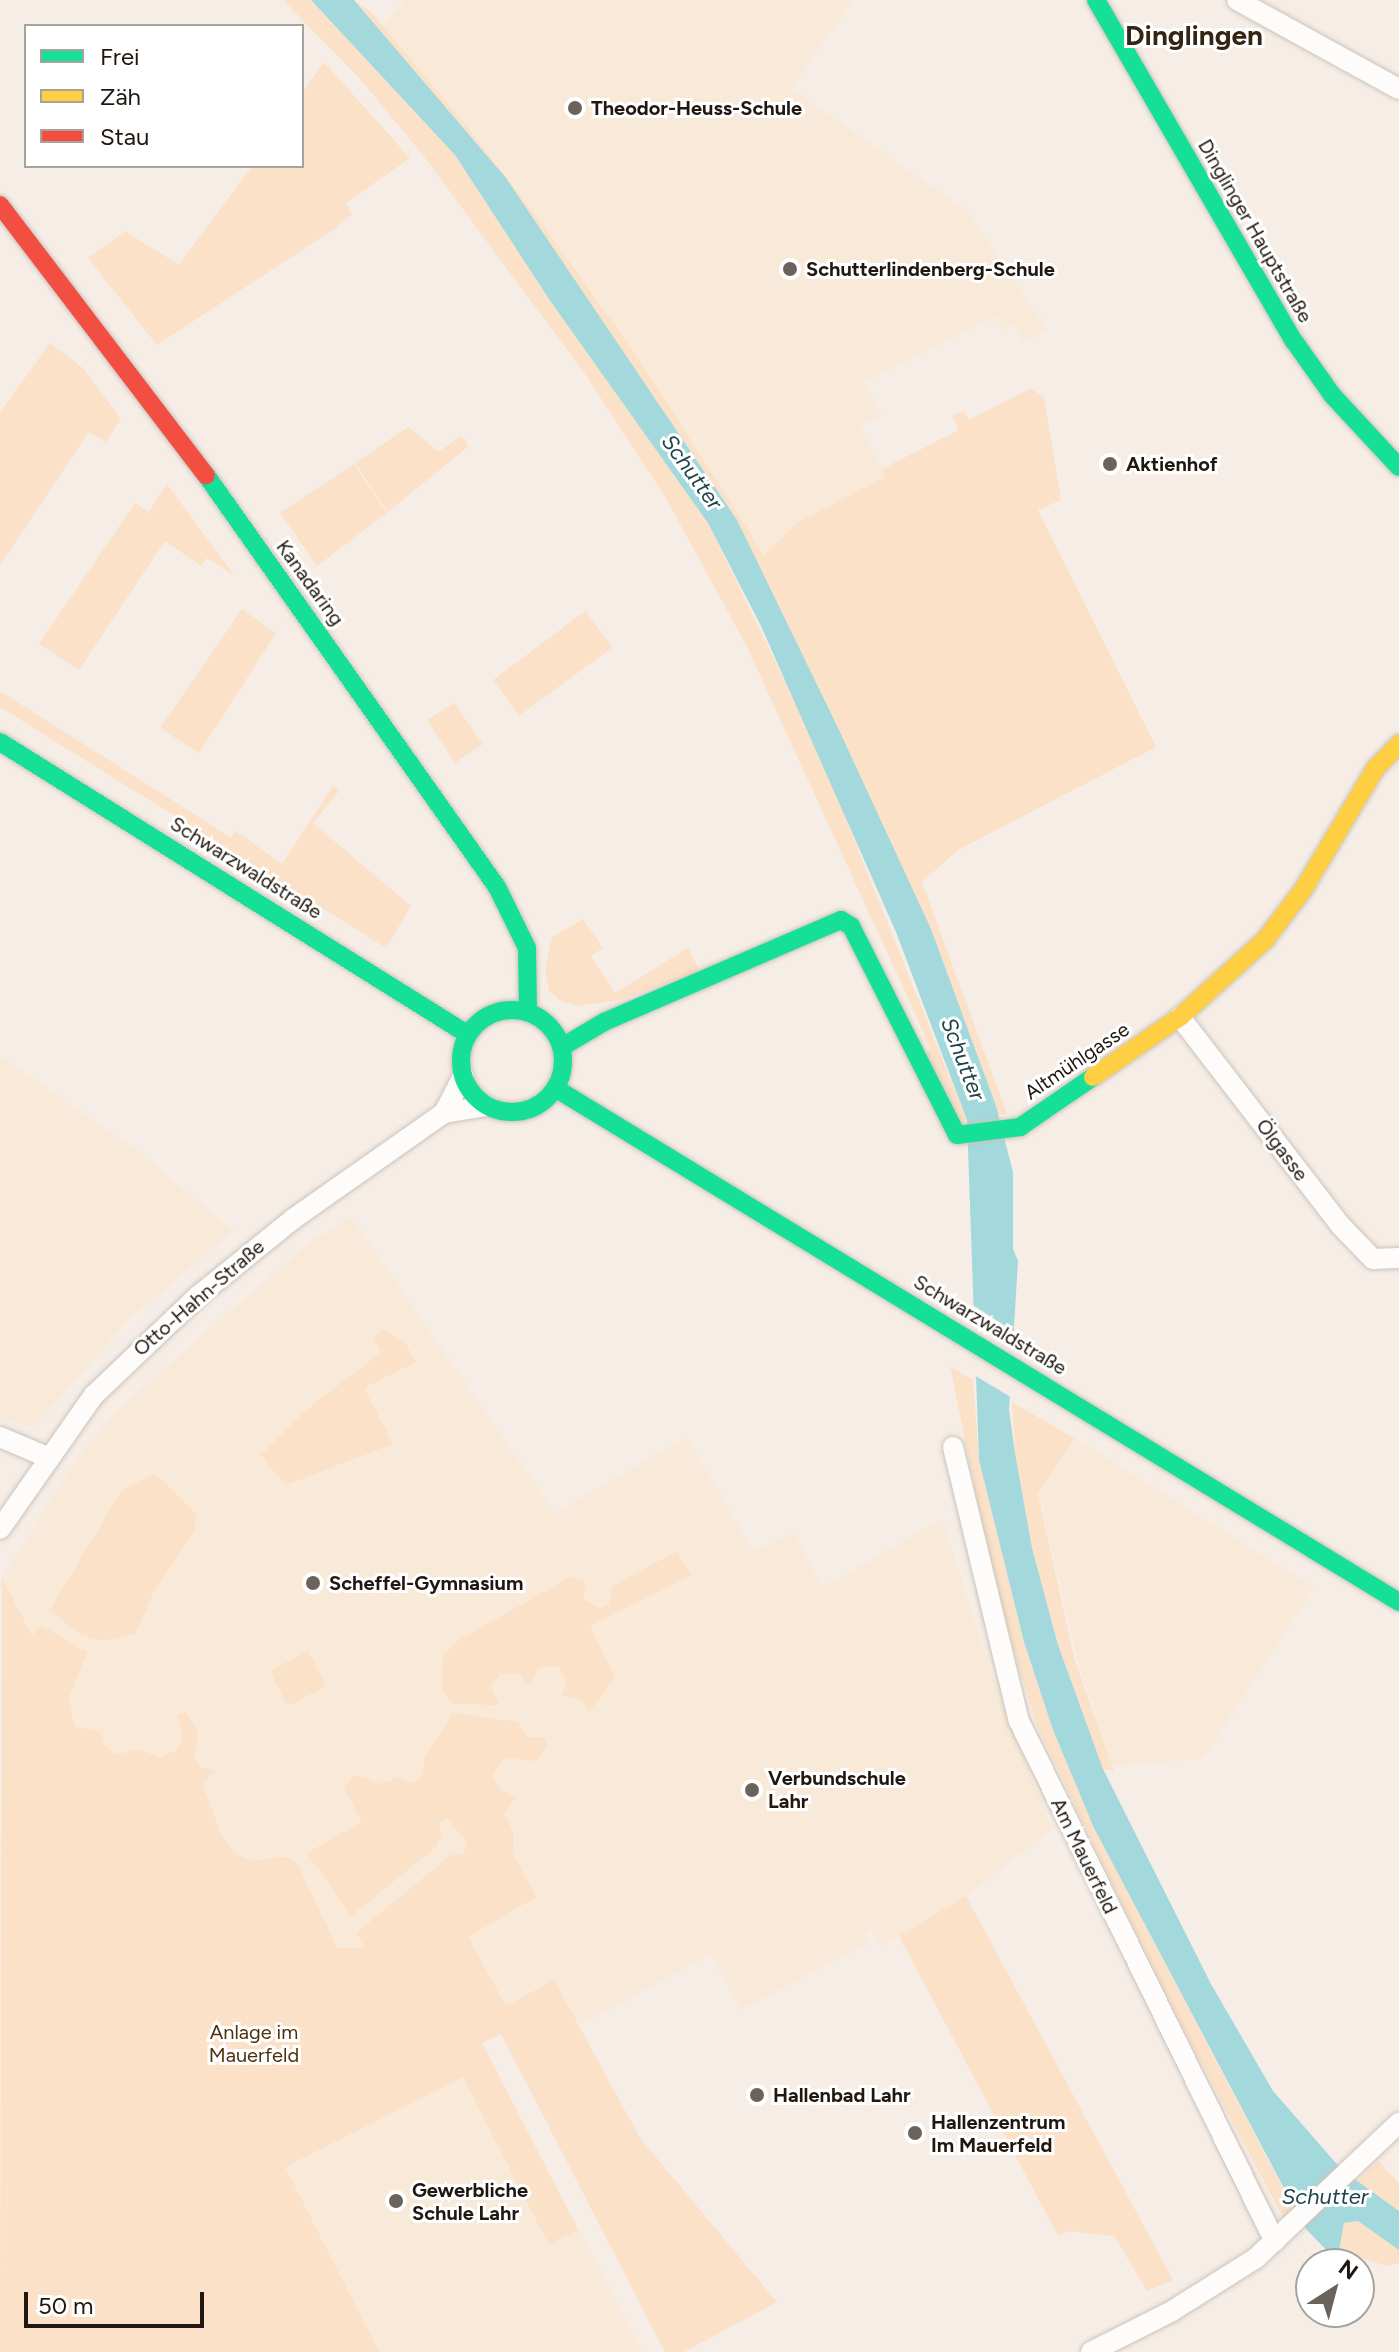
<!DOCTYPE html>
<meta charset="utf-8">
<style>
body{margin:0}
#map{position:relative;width:1399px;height:2352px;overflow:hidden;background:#f6eee6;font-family:Figtree,sans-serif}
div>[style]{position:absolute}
.built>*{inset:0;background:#f9e9d8}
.green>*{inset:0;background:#fae1c7}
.water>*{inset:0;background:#a3d8dc}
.pier>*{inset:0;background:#f6eee6}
.roads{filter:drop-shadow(0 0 2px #ccc4bc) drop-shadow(0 0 2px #ccc4bc)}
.street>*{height:20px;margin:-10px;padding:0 10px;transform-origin:10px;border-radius:10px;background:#fefcfb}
.fast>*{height:18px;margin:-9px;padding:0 9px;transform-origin:9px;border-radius:9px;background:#16e098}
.fast>.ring{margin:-9px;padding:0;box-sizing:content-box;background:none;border:18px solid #16e098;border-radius:50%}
.slow>*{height:18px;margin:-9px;padding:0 9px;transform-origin:9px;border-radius:9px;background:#ffcf43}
.jam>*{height:18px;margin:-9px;padding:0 9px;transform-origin:9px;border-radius:9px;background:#f24e42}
.dots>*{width:22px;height:22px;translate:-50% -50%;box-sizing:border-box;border:4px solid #fff;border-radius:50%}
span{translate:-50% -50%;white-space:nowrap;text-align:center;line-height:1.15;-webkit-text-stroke:6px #fff;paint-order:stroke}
.poi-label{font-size:20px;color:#201810;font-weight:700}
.left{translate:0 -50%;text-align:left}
.street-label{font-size:20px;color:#201810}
.park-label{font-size:20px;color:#4f320d}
.water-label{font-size:22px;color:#1e4448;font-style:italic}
.district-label{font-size:28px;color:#362512;font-weight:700}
.legend{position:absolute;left:24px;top:24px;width:280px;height:144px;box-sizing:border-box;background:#fff;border:2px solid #a6a39f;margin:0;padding:10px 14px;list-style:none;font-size:24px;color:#201810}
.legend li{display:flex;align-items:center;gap:16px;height:40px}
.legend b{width:40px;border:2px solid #a6a39f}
.north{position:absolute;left:1295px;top:2248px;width:80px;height:80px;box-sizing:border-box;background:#fff;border:2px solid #a6a39f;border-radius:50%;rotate:36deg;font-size:22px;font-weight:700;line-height:32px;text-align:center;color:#201810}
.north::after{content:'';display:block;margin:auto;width:28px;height:36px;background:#6b635b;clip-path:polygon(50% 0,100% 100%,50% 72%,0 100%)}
.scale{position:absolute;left:24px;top:2292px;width:180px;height:36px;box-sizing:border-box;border:4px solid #201810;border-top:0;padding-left:10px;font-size:24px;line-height:28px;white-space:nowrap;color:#201810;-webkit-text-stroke:6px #fff;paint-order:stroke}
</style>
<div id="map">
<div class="built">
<i style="clip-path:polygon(405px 0,853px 0,791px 88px,968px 212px,1048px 330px,1023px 342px,1014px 325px,1003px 330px,995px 316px,865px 382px,881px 415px,860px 426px,886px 477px,797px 523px,764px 555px,637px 356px,542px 224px,382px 26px)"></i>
<i style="clip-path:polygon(0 1056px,133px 1147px,234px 1231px,129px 1319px,34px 1427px,0 1419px)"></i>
<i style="clip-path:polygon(351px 1217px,555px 1513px,687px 1437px,753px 1551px,794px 1533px,823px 1588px,942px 1519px,997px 1690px,1052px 1829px,966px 1896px,899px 1936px,882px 1946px,871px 1930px,865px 1934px,870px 1942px,741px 2010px,711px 1954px,578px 2026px,574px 2020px,512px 2053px,474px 1988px,329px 1948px,102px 1795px,0 1589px,2px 1578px,79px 1455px,117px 1410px,310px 1242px)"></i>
<i style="clip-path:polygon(1076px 1439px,1314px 1587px,1203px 1759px,1112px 1766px,1077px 1658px,1039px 1494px)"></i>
<i style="clip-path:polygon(482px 2043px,643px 2352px,161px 2352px,253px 2172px)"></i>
</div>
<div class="green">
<i style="clip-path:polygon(283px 0,311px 0,455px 155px,551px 302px,708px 523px,816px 745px,967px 1120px,955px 1123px,921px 1056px,930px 1049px,914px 1011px,746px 645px,664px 495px,585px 374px,422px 154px,361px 80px)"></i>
<i style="clip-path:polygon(354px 0,370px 11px,468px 128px,542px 224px,637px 356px,764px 555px,797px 523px,885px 477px,882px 469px,959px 430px,952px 416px,964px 411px,969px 420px,1031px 388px,1044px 398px,1061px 500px,1038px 510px,1156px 747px,958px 850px,922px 882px,1007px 1114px,998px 1115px,967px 1026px,737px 520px,506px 178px)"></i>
<i style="clip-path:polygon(324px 62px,410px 158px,346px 203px,352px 214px,336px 228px,157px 345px,88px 258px,125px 231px,179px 265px,252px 166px,302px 166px,302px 93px)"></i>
<i style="clip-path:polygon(50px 343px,83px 368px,121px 419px,106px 442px,89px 432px,0 565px,0 412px)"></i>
<i style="clip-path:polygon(408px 427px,439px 452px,461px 435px,469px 446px,388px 512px,355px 463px)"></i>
<i style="clip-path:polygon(354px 464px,387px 513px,317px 566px,280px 513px)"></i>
<i style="clip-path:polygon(167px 484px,235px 576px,207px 558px,201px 566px,165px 541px,79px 670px,39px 644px,135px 503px,153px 515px,149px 511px)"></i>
<i style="clip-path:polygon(242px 609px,276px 633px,199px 753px,160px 728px)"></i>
<i style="clip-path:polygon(585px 611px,613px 647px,519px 716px,493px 680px)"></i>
<i style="clip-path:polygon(0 691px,230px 837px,236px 831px,282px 864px,333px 786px,339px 791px,313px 823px,411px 906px,386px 948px,0 707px)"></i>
<i style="clip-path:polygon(454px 703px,483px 744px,455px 763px,427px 720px)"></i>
<i style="clip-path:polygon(583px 919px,603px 948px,591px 956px,615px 993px,688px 948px,700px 971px,621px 1000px,577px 1006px,561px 1001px,549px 991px,545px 969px,552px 937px)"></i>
<i style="clip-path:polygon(383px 1330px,404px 1341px,416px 1362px,364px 1388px,393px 1444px,288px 1484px,282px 1482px,261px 1455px,304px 1412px,381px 1352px,374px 1338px)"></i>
<i style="clip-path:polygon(950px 1366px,973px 1380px,979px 1460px,1024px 1642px,1053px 1730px,1094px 1828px,1295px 2211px,1285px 2221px,1176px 2015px,1037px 1726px,996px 1591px)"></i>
<i style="clip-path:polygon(1012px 1402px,1075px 1439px,1038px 1494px,1074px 1658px,1114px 1771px,1103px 1769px,1058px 1645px,1032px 1548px,1015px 1453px)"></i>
<i style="clip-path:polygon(155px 1474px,196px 1513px,195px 1530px,153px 1594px,135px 1634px,101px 1641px,76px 1632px,50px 1610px,122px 1490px)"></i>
<i style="clip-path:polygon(677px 1551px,691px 1575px,590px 1626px,615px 1677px,589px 1712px,582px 1700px,561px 1696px,567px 1683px,558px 1666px,538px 1667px,532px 1682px,525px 1683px,520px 1674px,500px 1674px,491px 1687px,499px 1705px,453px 1704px,442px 1691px,443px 1656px,459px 1640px,570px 1577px,586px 1582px,584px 1600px,600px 1608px,609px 1604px,613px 1586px)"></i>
<i style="clip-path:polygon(2px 1578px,32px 1636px,41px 1625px,87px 1652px,68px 1699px,75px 1727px,101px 1732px,105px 1746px,116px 1755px,139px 1749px,160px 1758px,178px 1749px,183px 1736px,177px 1715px,186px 1712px,198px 1733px,194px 1756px,200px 1767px,216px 1770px,202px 1784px,222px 1836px,236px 1854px,251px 1861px,287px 1857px,298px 1865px,337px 1948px,365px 1948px,356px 1933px,451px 1855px,463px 1854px,468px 1844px,447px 1817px,439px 1822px,442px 1835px,435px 1848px,351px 1916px,307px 1853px,362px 1822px,345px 1789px,351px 1778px,355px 1775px,380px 1784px,400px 1777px,413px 1784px,422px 1777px,425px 1757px,453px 1713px,518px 1722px,526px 1737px,544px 1737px,547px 1745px,536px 1761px,505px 1758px,492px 1776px,500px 1790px,515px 1798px,504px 1814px,513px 1831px,513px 1854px,536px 1897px,468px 1937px,506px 2006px,554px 1980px,640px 2138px,777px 2302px,684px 2352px,665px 2352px,501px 2034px,482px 2043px,578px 2230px,549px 2245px,463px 2077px,285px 2167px,379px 2352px,0 2352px)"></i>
<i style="clip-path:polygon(308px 1651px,326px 1686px,288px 1706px,270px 1671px)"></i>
<i style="clip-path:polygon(966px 1896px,1173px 2280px,1147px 2291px,1114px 2236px,1069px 2231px,1058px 2236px,899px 1936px)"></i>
<i style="clip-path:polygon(1379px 2161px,1399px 2184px,1399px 2211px,1357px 2181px)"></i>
<i style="clip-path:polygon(1359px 2221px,1399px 2250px,1399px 2263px,1387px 2266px,1349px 2254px,1338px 2256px,1344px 2223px)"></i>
</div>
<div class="water">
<i style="clip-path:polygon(311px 0,354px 0,506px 178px,737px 520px,839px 730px,931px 929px,996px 1106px,1013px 1172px,1013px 1249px,1018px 1261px,1009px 1410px,1015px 1453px,1032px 1548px,1058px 1645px,1103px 1769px,1211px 1984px,1273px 2091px,1342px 2170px,1399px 2211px,1399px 2250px,1358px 2221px,1344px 2223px,1338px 2256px,1333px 2257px,1305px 2228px,1094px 1828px,1053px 1730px,1024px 1642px,979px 1460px,967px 1120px,896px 932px,761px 626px,708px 523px,551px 302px,455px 155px)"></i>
</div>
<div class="pier">
<i style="clip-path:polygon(973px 1305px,1018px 1334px,1014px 1399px,969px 1372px)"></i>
</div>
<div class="roads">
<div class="street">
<i style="left:1237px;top:0;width:185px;rotate:28.8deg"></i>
<i style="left:1180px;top:1017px;width:262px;rotate:52.4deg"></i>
<i style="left:1340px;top:1225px;width:47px;rotate:45.9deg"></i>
<i style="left:1373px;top:1259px;width:26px;rotate:-2deg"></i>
<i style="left:444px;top:1113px;width:42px;rotate:-62.8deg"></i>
<i style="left:0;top:1437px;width:51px;rotate:23.1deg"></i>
<i style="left:953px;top:1447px;width:282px;rotate:76.5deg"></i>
<i style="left:1019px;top:1721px;width:580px;rotate:63.83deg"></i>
<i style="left:0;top:1529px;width:164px;rotate:-55deg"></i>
<i style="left:94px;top:1395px;width:144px;rotate:-43.6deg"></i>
<i style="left:198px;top:1296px;width:122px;rotate:-39deg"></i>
<i style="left:293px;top:1219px;width:184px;rotate:-35.1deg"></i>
<i style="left:444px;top:1113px;width:43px;rotate:-9.5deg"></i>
<i style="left:1091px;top:2352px;width:91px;rotate:-26.8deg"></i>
<i style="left:1172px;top:2311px;width:99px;rotate:-32.2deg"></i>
<i style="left:1256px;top:2258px;width:197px;rotate:-43.4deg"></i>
</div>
<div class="fast">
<i style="left:1096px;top:0;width:394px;rotate:59.9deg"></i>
<i style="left:1294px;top:341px;width:67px;rotate:54.7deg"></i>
<i style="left:1333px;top:396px;width:97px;rotate:47.1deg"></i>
<i style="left:206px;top:475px;width:504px;rotate:54.77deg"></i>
<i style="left:497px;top:887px;width:68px;rotate:63.8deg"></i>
<i style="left:527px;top:948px;width:64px;rotate:89.1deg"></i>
<i style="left:0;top:742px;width:551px;rotate:32.02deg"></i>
<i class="ring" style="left:461px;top:1010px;width:84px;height:84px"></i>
<i style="left:562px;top:1047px;width:49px;rotate:-30.8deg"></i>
<i style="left:604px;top:1022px;width:258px;rotate:-23.3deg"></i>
<i style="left:841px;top:920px;width:12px;rotate:31deg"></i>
<i style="left:851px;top:926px;width:234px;rotate:63.1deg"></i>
<i style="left:957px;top:1135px;width:64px;rotate:-7.2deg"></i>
<i style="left:1020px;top:1127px;width:88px;rotate:-34.4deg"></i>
<i style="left:555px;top:1088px;width:988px;rotate:31.34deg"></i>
</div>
<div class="slow">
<i style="left:1093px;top:1077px;width:106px;rotate:-34.6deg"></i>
<i style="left:1180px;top:1017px;width:115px;rotate:-42.2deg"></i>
<i style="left:1265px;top:940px;width:63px;rotate:-52.8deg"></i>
<i style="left:1303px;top:890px;width:141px;rotate:-59.2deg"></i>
<i style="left:1375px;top:769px;width:35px;rotate:-46deg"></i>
</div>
<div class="jam">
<i style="left:0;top:205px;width:340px;rotate:52.7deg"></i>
</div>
</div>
<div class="dots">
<i style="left:575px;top:108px;background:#6b635b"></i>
<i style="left:790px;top:269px;background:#6b635b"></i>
<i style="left:1110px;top:464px;background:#6b635b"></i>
<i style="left:313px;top:1583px;background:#6b635b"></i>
<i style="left:752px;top:1790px;background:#6b635b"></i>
<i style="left:757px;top:2095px;background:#6b635b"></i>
<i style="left:915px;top:2133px;background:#6b635b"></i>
<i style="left:396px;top:2201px;background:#6b635b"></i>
</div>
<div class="poi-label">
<span class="left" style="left:591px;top:108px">Theodor-Heuss-Schule</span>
<span class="left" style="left:806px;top:269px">Schutterlindenberg-Schule</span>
<span class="left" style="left:1126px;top:464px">Aktienhof</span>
<span class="left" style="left:329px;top:1583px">Scheffel-Gymnasium</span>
<span class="left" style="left:768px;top:1790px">Verbundschule<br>Lahr</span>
<span class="left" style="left:773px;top:2095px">Hallenbad Lahr</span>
<span class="left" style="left:931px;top:2134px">Hallenzentrum<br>Im Mauerfeld</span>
<span class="left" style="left:412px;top:2202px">Gewerbliche<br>Schule Lahr</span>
</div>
<div class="street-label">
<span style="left:1255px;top:231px;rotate:60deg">Dinglinger Hauptstraße</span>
<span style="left:310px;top:583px;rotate:54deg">Kanadaring</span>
<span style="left:246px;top:868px;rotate:32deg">Schwarzwaldstraße</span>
<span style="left:1077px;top:1061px;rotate:-34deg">Altmühlgasse</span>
<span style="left:1282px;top:1150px;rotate:53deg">Ölgasse</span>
<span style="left:199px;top:1298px;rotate:-41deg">Otto-Hahn-Straße</span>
<span style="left:990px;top:1325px;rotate:31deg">Schwarzwaldstraße</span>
<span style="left:1084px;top:1856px;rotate:64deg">Am Mauerfeld</span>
</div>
<div class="park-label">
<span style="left:254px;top:2044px">Anlage im<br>Mauerfeld</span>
</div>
<div class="water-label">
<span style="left:692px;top:472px;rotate:54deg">Schutter</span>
<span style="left:963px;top:1059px;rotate:69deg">Schutter</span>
<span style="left:1325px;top:2197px">Schutter</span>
</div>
<div class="district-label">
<span style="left:1194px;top:35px">Dinglingen</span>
</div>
<ul class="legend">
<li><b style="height:10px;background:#16e098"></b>Frei</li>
<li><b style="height:10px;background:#ffcf43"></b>Zäh</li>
<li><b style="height:10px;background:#f24e42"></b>Stau</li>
</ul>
<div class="north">N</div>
<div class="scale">50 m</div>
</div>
